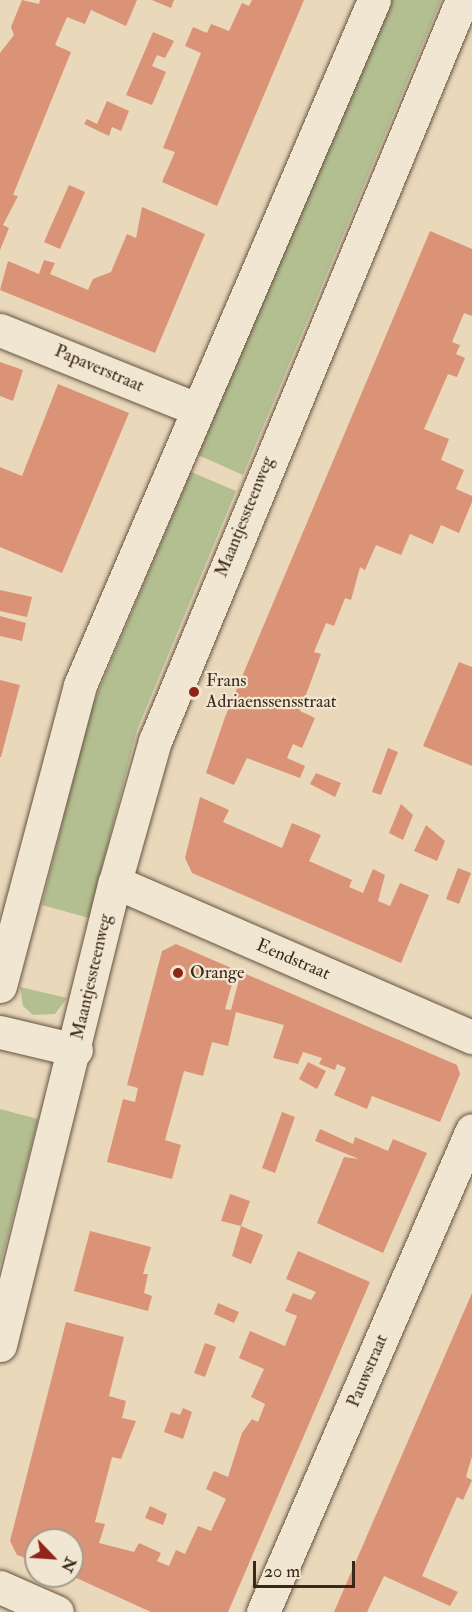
<!DOCTYPE html>
<style>
body{margin:0}
#map{position:relative;width:472px;height:1612px;overflow:hidden;background:#e9d8ba;font-family:"IM FELL Double Pica",serif}
div>[style]{position:absolute}
.green>*{inset:0;background:#b4bf91}
.building>*{inset:0;background:#da9376}
.roads{filter:drop-shadow(0 0 2px #665341) drop-shadow(0 0 2px #665341)}
.minor>*{height:33px;margin:-16.5px;padding:0 16.5px;transform-origin:16.5px;border-radius:16.5px;background:#f1e6d2}
.dots>*{width:16px;height:16px;translate:-50% -50%;box-sizing:border-box;border:3px solid #f1e6d2;border-radius:50%}
span{translate:-50% -50%;white-space:nowrap;text-align:center;line-height:1.15;-webkit-text-stroke:4.5px #f1e6d2;paint-order:stroke}
.street-label{font-size:18px;color:#3a2719}
.poi-label{font-size:18px;color:#3a2719}
.left{translate:0 -50%;text-align:left}
.north{position:absolute;left:24px;top:1528px;width:60px;height:60px;box-sizing:border-box;background:#f1e6d2;border:2px solid #a89a88;border-radius:50%;rotate:115deg;font-size:16px;font-weight:700;line-height:24px;text-align:center;color:#3a2719}
.north::after{content:'';display:block;margin:auto;width:21px;height:27px;background:#8f2418;clip-path:polygon(50% 0,100% 100%,50% 72%,0 100%)}
.scale{position:absolute;left:253px;top:1561px;width:102px;height:27px;box-sizing:border-box;border:3px solid #3a2719;border-top:0;padding-left:8px;font-size:18px;line-height:21px;white-space:nowrap;color:#3a2719;-webkit-text-stroke:4px #f1e6d2;paint-order:stroke}
</style>
<div id="map">
<div class="green">
<i style="clip-path:polygon(390px 0,441px 0,243px 475px,198px 455px)"></i>
<i style="clip-path:polygon(191px 472px,236px 491px,137px 730px,89px 918px,42px 905px,90px 711px)"></i>
<i style="clip-path:polygon(20px 987px,67px 998px,55px 1014px,33px 1015px,23px 1006px)"></i>
<i style="clip-path:polygon(0 1109px,38px 1119px,0 1266px)"></i>
</div>
<div class="building">
<i style="clip-path:polygon(22px 0,39px 4px,40px 0,137px 0,126px 26px,91px 10px,85px 24px,67px 17px,55px 45px,71px 52px,13px 195px,18px 196px,3px 225px,9px 228px,0 250px,0 53px,14px 35px,11px 27px)"></i>
<i style="clip-path:polygon(152px 0,174px 0,171px 8px)"></i>
<i style="clip-path:polygon(252px 0,304px 0,217px 206px,162px 182px,175px 152px,163px 148px,201px 53px,185px 46px,193px 27px,207px 33px,211px 24px,229px 31px,242px 3px,249px 6px)"></i>
<i style="clip-path:polygon(153px 32px,174px 41px,165px 58px,157px 55px,152px 66px,166px 72px,152px 105px,126px 95px)"></i>
<i style="clip-path:polygon(107px 101px,129px 111px,121px 131px,112px 127px,109px 136px,84px 124px,87px 119px,97px 124px)"></i>
<i style="clip-path:polygon(69px 185px,85px 192px,60px 249px,44px 242px)"></i>
<i style="clip-path:polygon(142px 207px,205px 234px,155px 353px,0 290px,8px 261px,39px 274px,44px 260px,55px 263px,50px 274px,88px 290px,93px 279px,111px 272px,127px 234px,136px 238px)"></i>
<i style="clip-path:polygon(430px 231px,472px 249px,472px 316px,464px 313px,452px 342px,460px 345px,456px 354px,465px 358px,457px 377px,448px 374px,424px 429px,449px 439px,441px 460px,464px 470px,456px 489px,472px 496px,472px 502px,459px 533px,441px 525px,433px 544px,410px 534px,401px 555px,376px 545px,365px 570px,360px 567px,351px 600px,345px 598px,334px 626px,326px 623px,314px 652px,321px 654px,300px 711px,315px 718px,302px 748px,293px 744px,287px 758px,305px 766px,300px 778px,247px 758px,234px 785px,206px 773px,225px 717px)"></i>
<i style="clip-path:polygon(0 362px,23px 370px,13px 401px,0 396px)"></i>
<i style="clip-path:polygon(58px 384px,129px 413px,62px 573px,0 547px,0 467px,22px 476px)"></i>
<i style="clip-path:polygon(0 590px,32px 597px,27px 617px,0 611px)"></i>
<i style="clip-path:polygon(0 616px,26px 623px,22px 641px,0 636px)"></i>
<i style="clip-path:polygon(459px 662px,472px 667px,472px 766px,423px 746px)"></i>
<i style="clip-path:polygon(0 680px,20px 685px,1px 757px,0 757px)"></i>
<i style="clip-path:polygon(388px 748px,398px 752px,381px 795px,372px 792px)"></i>
<i style="clip-path:polygon(316px 773px,341px 783px,335px 797px,310px 784px)"></i>
<i style="clip-path:polygon(200px 797px,229px 810px,223px 822px,282px 848px,292px 823px,321px 835px,309px 861px,352px 880px,349px 887px,363px 893px,373px 869px,385px 875px,378px 901px,390px 906px,400px 883px,429px 895px,401px 963px,192px 873px,185px 858px)"></i>
<i style="clip-path:polygon(401px 804px,413px 815px,403px 840px,389px 833px)"></i>
<i style="clip-path:polygon(426px 825px,445px 841px,437px 861px,414px 851px)"></i>
<i style="clip-path:polygon(458px 868px,471px 873px,459px 904px,446px 899px)"></i>
<i style="clip-path:polygon(176px 944px,236px 970px,225px 1009px,231px 1010px,241px 972px,457px 1065px,460px 1074px,440px 1122px,372px 1096px,367px 1109px,334px 1095px,346px 1068px,337px 1064px,335px 1070px,319px 1064px,322px 1058px,303px 1052px,298px 1064px,273px 1058px,284px 1025px,236px 1012px,228px 1046px,212px 1042px,203px 1076px,184px 1071px,165px 1140px,181px 1145px,172px 1179px,107px 1162px,123px 1099px,135px 1102px,138px 1088px,127px 1085px,162px 951px)"></i>
<i style="clip-path:polygon(308px 1062px,326px 1071px,317px 1089px,299px 1079px)"></i>
<i style="clip-path:polygon(282px 1112px,295px 1117px,275px 1173px,262px 1168px)"></i>
<i style="clip-path:polygon(320px 1129px,353px 1144px,355px 1137px,388px 1151px,393px 1139px,427px 1153px,383px 1253px,317px 1223px,344px 1157px,359px 1159px,315px 1141px)"></i>
<i style="clip-path:polygon(230px 1194px,250px 1201px,241px 1226px,263px 1235px,251px 1264px,232px 1256px,241px 1226px,221px 1221px)"></i>
<i style="clip-path:polygon(90px 1231px,151px 1247px,143px 1274px,148px 1274px,144px 1293px,152px 1296px,148px 1311px,74px 1291px)"></i>
<i style="clip-path:polygon(298px 1251px,370px 1282px,228px 1612px,151px 1612px,72px 1576px,72px 1540px,36px 1540px,36px 1562px,17px 1555px,10px 1541px,66px 1322px,124px 1337px,109px 1396px,126px 1401px,122px 1418px,136px 1421px,121px 1459px,112px 1457px,95px 1522px,105px 1524px,99px 1543px,134px 1552px,139px 1543px,161px 1553px,157px 1561px,169px 1566px,176px 1550px,185px 1554px,198px 1526px,211px 1531px,226px 1499px,206px 1489px,214px 1471px,228px 1477px,242px 1433px,252px 1419px,258px 1422px,265px 1404px,251px 1397px,264px 1369px,239px 1358px,250px 1331px,285px 1346px,297px 1316px,285px 1311px,293px 1293px,311px 1300px,316px 1292px,286px 1279px)"></i>
<i style="clip-path:polygon(472px 1293px,472px 1456px,466px 1477px,472px 1480px,463px 1500px,457px 1497px,422px 1576px,458px 1592px,450px 1606px,384px 1576px,367px 1612px,334px 1612px)"></i>
<i style="clip-path:polygon(218px 1303px,239px 1312px,234px 1323px,214px 1314px)"></i>
<i style="clip-path:polygon(205px 1343px,216px 1347px,205px 1377px,194px 1373px)"></i>
<i style="clip-path:polygon(183px 1408px,192px 1412px,183px 1439px,164px 1432px,171px 1412px,180px 1415px)"></i>
<i style="clip-path:polygon(150px 1506px,167px 1514px,163px 1525px,145px 1518px)"></i>
</div>
<div class="roads">
<div class="minor">
<i style="left:0;top:330px;width:212px;rotate:21.9deg"></i>
<i style="left:115px;top:882px;width:389px;rotate:23.5deg"></i>
<i style="left:0;top:986px;width:311px;rotate:-75.1deg"></i>
<i style="left:80px;top:685px;width:745px;rotate:-66.77deg"></i>
<i style="left:0;top:1032px;width:78px;rotate:13.3deg"></i>
<i style="left:0;top:1345px;width:477px;rotate:-76.1deg"></i>
<i style="left:115px;top:882px;width:147px;rotate:-74.2deg"></i>
<i style="left:155px;top:741px;width:802px;rotate:-67.5deg"></i>
<i style="left:0;top:1587px;width:62px;rotate:23.7deg"></i>
<i style="left:263px;top:1612px;width:525px;rotate:-66.56deg"></i>
</div>
</div>
<div class="dots">
<i style="left:194px;top:692px;background:#8f2418"></i>
<i style="left:178px;top:973px;background:#8f2418"></i>
</div>
<div class="street-label">
<span style="left:99px;top:369px;rotate:23deg">Papaverstraat</span>
<span style="left:245px;top:517px;rotate:-68deg">Maantjessteenweg</span>
<span style="left:293px;top:960px;rotate:23deg">Eendstraat</span>
<span style="left:92px;top:977px;rotate:-77deg">Maantjessteenweg</span>
<span style="left:368px;top:1371px;rotate:-67deg">Pauwstraat</span>
</div>
<div class="poi-label">
<span class="left" style="left:206px;top:692px">Frans<br>Adriaenssensstraat</span>
<span class="left" style="left:190px;top:973px">Orange</span>
</div>
<div class="north">N</div>
<div class="scale">20 m</div>
</div>
